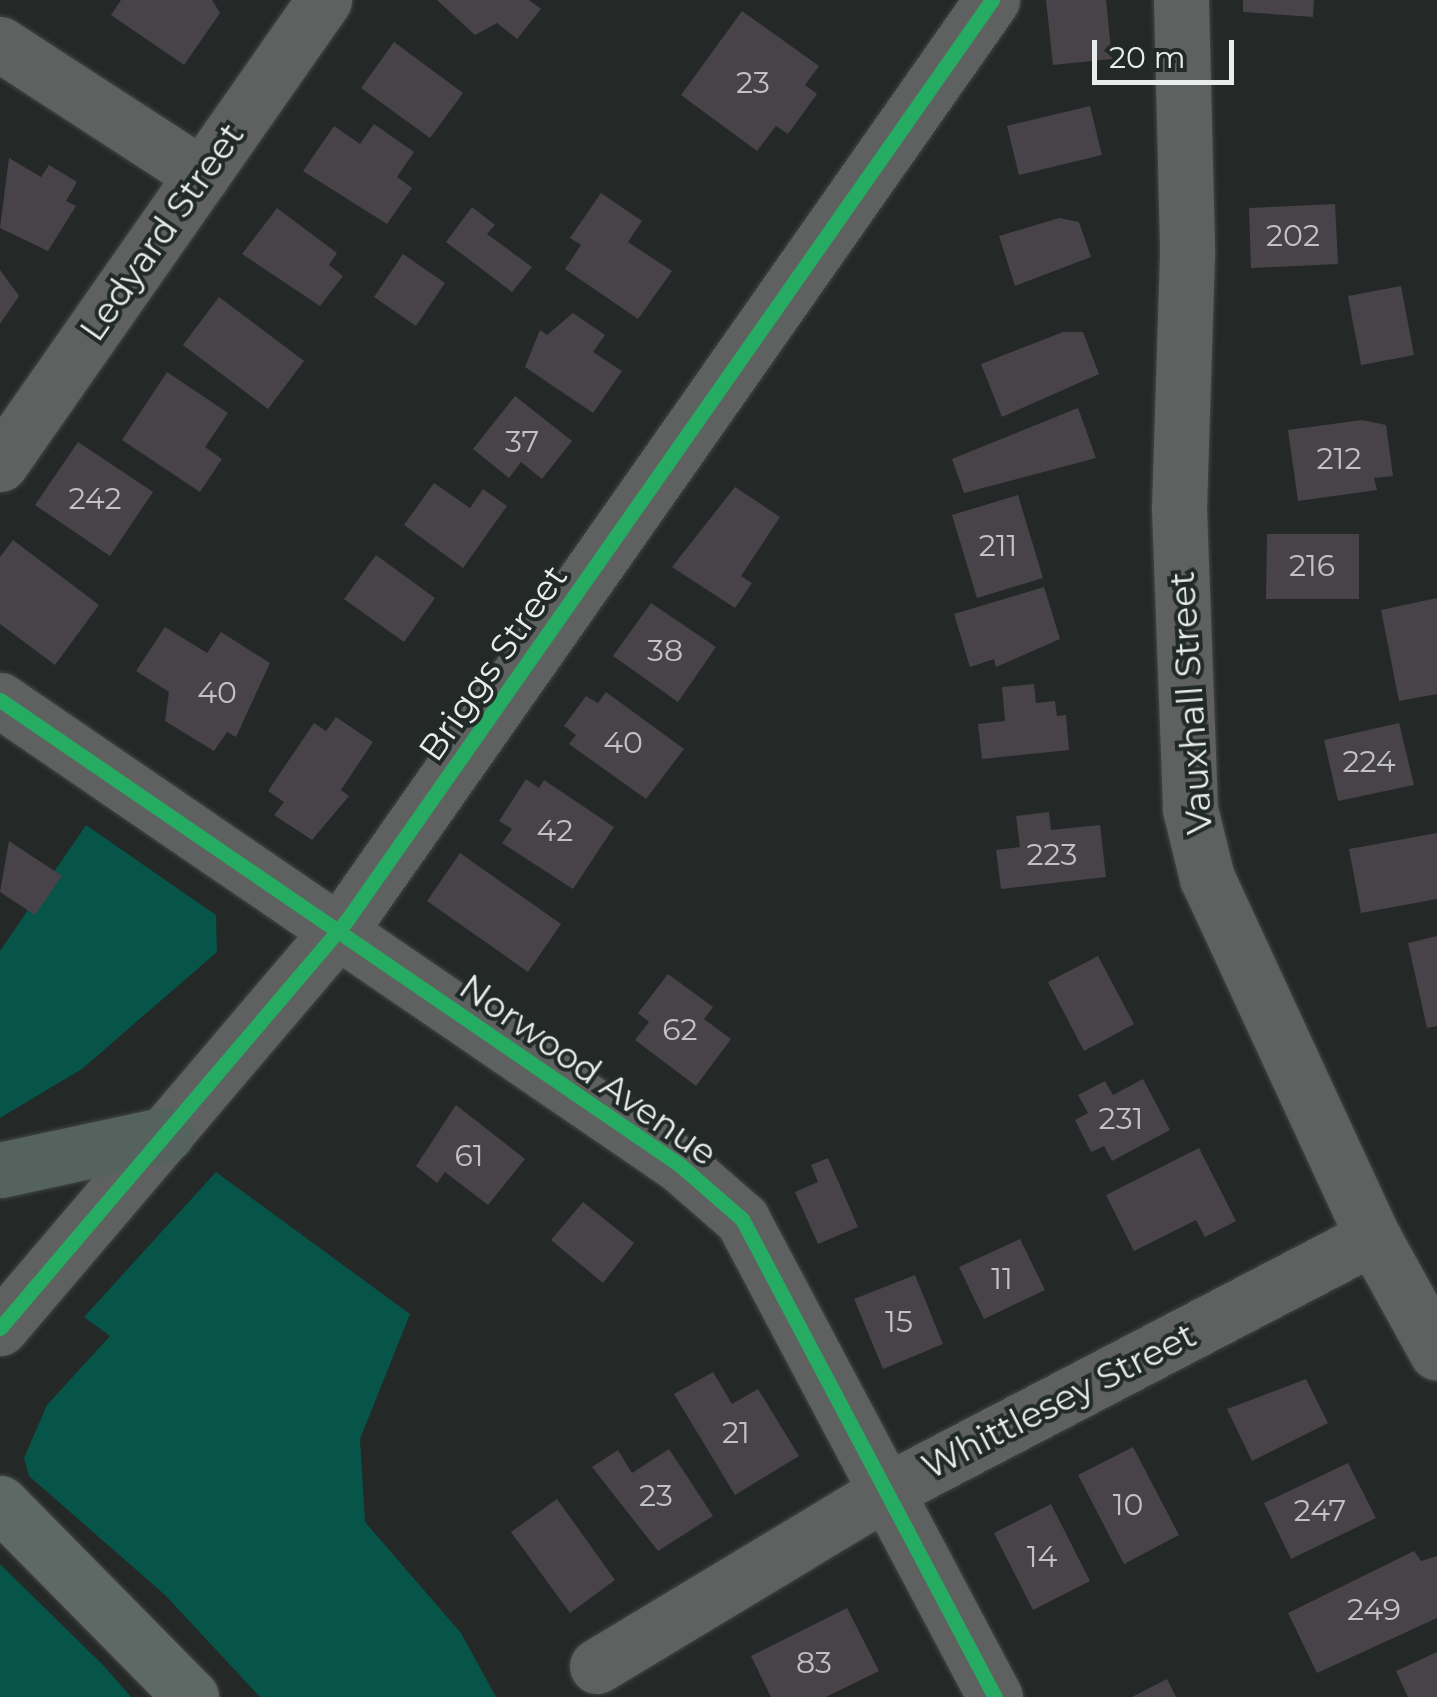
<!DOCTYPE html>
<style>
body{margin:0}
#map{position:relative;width:1437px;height:1697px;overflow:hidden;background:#242827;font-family:Montserrat,sans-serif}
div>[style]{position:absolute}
.green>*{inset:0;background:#075448}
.building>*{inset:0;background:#484348}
.roads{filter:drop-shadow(0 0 2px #424544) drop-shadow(0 0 2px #424544)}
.street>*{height:55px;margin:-27.5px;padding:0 27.5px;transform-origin:27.5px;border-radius:27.5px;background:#5e6160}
.secondary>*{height:55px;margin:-27.5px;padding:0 27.5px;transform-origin:27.5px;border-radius:27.5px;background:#5e6160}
.primary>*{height:55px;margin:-27.5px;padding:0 27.5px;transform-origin:27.5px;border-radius:27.5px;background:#5e6865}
.highway>*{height:55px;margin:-27.5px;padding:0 27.5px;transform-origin:27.5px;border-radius:27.5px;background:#55635f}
.cycleway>*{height:15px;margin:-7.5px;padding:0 7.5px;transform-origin:7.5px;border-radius:7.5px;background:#26ab63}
span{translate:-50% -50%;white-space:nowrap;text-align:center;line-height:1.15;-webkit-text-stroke:8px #222a28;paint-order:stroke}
.number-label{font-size:30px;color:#c0c2c3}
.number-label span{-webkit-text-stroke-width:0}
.street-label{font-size:35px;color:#e8edec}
.scale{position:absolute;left:1092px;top:40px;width:142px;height:45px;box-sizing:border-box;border:5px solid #e8edec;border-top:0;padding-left:12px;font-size:30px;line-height:35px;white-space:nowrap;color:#e8edec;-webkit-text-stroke:8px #222a28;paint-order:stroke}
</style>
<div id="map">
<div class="green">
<i style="clip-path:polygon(86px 825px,216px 915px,217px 952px,82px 1069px,0 1118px,0 951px)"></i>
<i style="clip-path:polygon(216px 1172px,410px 1314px,360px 1439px,365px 1522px,461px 1633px,496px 1697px,260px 1697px,165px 1595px,29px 1476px,24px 1458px,47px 1405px,110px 1336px,84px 1317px)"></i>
<i style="clip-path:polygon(0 1564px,105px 1667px,131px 1697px,0 1697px)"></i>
</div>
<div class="building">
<i style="clip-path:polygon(121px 0,212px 0,220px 13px,184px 65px,111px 15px)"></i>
<i style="clip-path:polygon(437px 0,529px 0,541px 9px,517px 39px,497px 23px,475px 35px)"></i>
<i style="clip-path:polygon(1046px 0,1106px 0,1112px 59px,1053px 65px)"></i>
<i style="clip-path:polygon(1243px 0,1314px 0,1313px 17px,1243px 12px)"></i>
<i style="clip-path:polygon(742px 11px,819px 66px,805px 85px,817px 94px,788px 134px,776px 126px,757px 151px,681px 95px)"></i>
<i style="clip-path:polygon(394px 42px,463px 93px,430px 138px,361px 88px)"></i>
<i style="clip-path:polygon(1090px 106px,1102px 155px,1019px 175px,1007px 126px)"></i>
<i style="clip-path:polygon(374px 124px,414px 152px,397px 177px,412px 188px,387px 224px,303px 171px,334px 126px,360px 144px)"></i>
<i style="clip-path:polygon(9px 158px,41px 177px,49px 165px,77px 182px,66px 201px,76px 206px,48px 251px,0 228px)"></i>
<i style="clip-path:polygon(601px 193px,642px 221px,628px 242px,672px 271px,638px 319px,565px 269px,581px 245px,570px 238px)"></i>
<i style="clip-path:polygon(1335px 204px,1338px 264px,1251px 268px,1249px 208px)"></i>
<i style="clip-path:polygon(472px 207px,495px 225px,487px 234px,532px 267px,512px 292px,446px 242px)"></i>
<i style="clip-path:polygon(277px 208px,337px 253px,329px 265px,343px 276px,320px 306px,242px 254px)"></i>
<i style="clip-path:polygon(1059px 218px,1079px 222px,1091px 257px,1015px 286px,999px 236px)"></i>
<i style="clip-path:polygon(403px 254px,445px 283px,416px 326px,374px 297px)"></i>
<i style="clip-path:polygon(0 270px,19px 296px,0 324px)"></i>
<i style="clip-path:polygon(1401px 286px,1414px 355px,1361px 365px,1348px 296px)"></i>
<i style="clip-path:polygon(219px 297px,304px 361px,268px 409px,183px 345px)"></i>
<i style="clip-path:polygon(573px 313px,605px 335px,593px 352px,622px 371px,593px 413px,525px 367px,540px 330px,547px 335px)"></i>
<i style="clip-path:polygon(1063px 332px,1083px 332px,1099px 374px,1002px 417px,981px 364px)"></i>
<i style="clip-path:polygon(167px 372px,228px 413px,205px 447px,222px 459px,200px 492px,122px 440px)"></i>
<i style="clip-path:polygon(515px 396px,572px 441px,542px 479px,521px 462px,509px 478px,473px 449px)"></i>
<i style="clip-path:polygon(1078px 408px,1096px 458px,964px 493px,952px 459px)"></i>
<i style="clip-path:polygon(1362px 420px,1386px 425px,1393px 476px,1374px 478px,1377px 490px,1298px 501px,1288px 430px)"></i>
<i style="clip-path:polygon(78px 442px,153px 492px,110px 556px,35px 505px)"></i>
<i style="clip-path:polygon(434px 483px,470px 508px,483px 489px,507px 506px,463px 568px,404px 525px)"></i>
<i style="clip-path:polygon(735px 487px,780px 517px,741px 576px,752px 583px,735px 608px,672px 567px)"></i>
<i style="clip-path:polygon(1018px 495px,1043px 578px,977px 598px,952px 515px)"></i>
<i style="clip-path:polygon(1267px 534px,1359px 534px,1359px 599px,1266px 599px)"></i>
<i style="clip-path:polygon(13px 540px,99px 605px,55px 665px,0 624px,0 557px)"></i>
<i style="clip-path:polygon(376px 555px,435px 598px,404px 642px,344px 599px)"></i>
<i style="clip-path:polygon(1044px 587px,1060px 639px,996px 667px,994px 659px,970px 667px,954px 614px)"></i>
<i style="clip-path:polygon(1437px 598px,1437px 694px,1399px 701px,1381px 610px)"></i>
<i style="clip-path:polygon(651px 603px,716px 647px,678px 702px,613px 656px)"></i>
<i style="clip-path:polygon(165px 627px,207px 653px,221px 632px,270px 663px,236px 737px,227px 732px,214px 751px,165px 721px,169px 692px,136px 671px)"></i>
<i style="clip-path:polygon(1034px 684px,1036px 703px,1055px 701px,1057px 716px,1066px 715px,1069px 750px,982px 759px,978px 724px,1005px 721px,1002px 687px)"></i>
<i style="clip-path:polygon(606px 692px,684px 749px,646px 799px,569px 744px,576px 735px,564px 726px,586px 696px,598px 703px)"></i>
<i style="clip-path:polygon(336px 717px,373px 742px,341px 790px,349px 796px,312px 840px,274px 815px,284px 802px,268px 791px,314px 723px,326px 731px)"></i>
<i style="clip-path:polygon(1399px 723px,1414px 785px,1338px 801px,1324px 740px)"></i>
<i style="clip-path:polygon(526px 779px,539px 788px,544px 780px,614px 827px,573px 889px,502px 843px,512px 829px,499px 821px)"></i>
<i style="clip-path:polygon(1049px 812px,1051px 830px,1100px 825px,1106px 877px,1001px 889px,996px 850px,1020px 847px,1016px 816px)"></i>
<i style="clip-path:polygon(1437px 833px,1437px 899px,1361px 913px,1349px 849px)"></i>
<i style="clip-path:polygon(9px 841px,62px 876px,35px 915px,0 892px)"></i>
<i style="clip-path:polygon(460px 853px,561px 924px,528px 972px,427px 901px)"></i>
<i style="clip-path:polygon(1437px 936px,1437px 1026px,1427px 1028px,1408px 943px)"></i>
<i style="clip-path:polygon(1098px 956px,1134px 1024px,1084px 1051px,1048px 982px)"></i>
<i style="clip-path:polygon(668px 974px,713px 1007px,704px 1019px,731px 1039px,696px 1086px,635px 1040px,649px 1022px,638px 1013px)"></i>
<i style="clip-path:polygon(1143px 1079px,1170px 1130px,1112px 1161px,1104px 1146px,1091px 1152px,1075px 1120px,1088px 1113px,1078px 1095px,1105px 1081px,1113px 1095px)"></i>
<i style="clip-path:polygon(456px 1105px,525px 1159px,488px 1205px,445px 1172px,437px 1183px,416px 1166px)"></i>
<i style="clip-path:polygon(1199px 1148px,1236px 1221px,1205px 1237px,1196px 1220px,1134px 1251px,1106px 1195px)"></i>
<i style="clip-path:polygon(828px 1158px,858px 1227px,818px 1244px,795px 1192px,818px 1182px,811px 1165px)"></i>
<i style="clip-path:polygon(583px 1202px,634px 1243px,603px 1283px,551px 1240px)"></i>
<i style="clip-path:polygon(1020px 1239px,1045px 1290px,984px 1319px,959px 1267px)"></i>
<i style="clip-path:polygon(915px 1275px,943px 1344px,883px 1369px,854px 1299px)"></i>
<i style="clip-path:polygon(713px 1372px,732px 1404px,758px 1389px,799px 1456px,735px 1495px,674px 1394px)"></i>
<i style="clip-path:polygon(1306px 1379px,1328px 1423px,1252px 1461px,1227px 1409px)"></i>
<i style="clip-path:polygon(1133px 1447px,1179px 1535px,1124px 1564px,1078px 1475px)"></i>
<i style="clip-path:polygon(669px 1449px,713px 1516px,658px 1551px,592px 1467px,618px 1450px,632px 1473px)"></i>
<i style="clip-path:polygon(1348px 1463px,1376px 1518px,1291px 1559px,1264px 1503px)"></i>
<i style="clip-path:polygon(557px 1499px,615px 1580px,570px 1613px,511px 1532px)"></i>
<i style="clip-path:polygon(1051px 1504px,1090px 1581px,1033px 1610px,994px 1533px)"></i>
<i style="clip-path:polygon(1414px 1551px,1421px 1561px,1437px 1556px,1437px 1618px,1317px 1673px,1288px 1613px)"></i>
<i style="clip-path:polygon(847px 1608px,879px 1671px,826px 1697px,771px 1697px,751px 1656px)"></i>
<i style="clip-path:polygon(1437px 1652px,1437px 1697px,1408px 1697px,1396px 1671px)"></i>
<i style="clip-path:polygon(1167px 1679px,1176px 1697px,1132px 1697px)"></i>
</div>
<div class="roads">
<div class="street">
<i style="left:0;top:44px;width:241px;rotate:33deg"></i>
<i style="left:0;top:464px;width:566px;rotate:-55.07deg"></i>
<i style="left:0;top:700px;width:824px;rotate:34.37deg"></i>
<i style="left:680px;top:1165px;width:82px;rotate:41.1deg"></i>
<i style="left:742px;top:1219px;width:541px;rotate:62.11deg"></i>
<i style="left:597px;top:1666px;width:342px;rotate:-31.1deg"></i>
<i style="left:890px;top:1489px;width:545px;rotate:-27.55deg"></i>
</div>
<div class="secondary">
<i style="left:1181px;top:0;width:254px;rotate:88.6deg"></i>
<i style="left:1187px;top:254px;width:254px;rotate:91.8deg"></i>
<i style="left:1179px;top:508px;width:301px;rotate:87.9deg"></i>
<i style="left:1190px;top:809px;width:71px;rotate:76.2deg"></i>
<i style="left:1207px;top:878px;width:396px;rotate:65.2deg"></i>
<i style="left:1373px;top:1237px;width:132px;rotate:61.1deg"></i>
<i style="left:0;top:1328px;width:536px;rotate:-49.62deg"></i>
<i style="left:347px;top:920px;width:1124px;rotate:-54.97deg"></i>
</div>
<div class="primary">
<i style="left:0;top:1503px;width:272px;rotate:45.4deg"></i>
</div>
<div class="highway">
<i style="left:0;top:1170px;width:170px;rotate:-12.2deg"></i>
</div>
</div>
<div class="cycleway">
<i style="left:0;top:700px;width:824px;rotate:34.37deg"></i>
<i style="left:680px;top:1165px;width:82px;rotate:41.1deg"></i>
<i style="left:742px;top:1219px;width:541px;rotate:62.11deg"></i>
<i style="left:0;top:1328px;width:536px;rotate:-49.62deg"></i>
<i style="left:347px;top:920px;width:1124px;rotate:-54.97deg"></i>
</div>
<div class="number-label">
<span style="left:753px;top:83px">23</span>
<span style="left:1293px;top:236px">202</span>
<span style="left:522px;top:442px">37</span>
<span style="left:1339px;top:459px">212</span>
<span style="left:95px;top:499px">242</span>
<span style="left:998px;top:546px">211</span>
<span style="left:1312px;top:566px">216</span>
<span style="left:665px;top:651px">38</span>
<span style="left:217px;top:693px">40</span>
<span style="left:623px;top:743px">40</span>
<span style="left:1369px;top:762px">224</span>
<span style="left:555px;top:831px">42</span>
<span style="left:1052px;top:855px">223</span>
<span style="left:680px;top:1030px">62</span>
<span style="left:1121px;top:1119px">231</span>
<span style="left:469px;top:1156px">61</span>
<span style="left:1002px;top:1279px">11</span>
<span style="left:899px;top:1322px">15</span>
<span style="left:736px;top:1433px">21</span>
<span style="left:656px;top:1496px">23</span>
<span style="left:1128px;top:1505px">10</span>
<span style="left:1320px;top:1511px">247</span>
<span style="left:1042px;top:1557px">14</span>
<span style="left:1374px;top:1610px">249</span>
<span style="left:814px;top:1663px">83</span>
</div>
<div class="street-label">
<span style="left:162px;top:232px;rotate:-55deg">Ledyard Street</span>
<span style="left:493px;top:663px;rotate:-55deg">Briggs Street</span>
<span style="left:1191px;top:703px;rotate:-94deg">Vauxhall Street</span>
<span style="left:588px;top:1070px;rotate:35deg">Norwood Avenue</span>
<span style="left:1059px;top:1401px;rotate:-27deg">Whittlesey Street</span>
</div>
<div class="scale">20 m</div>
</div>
